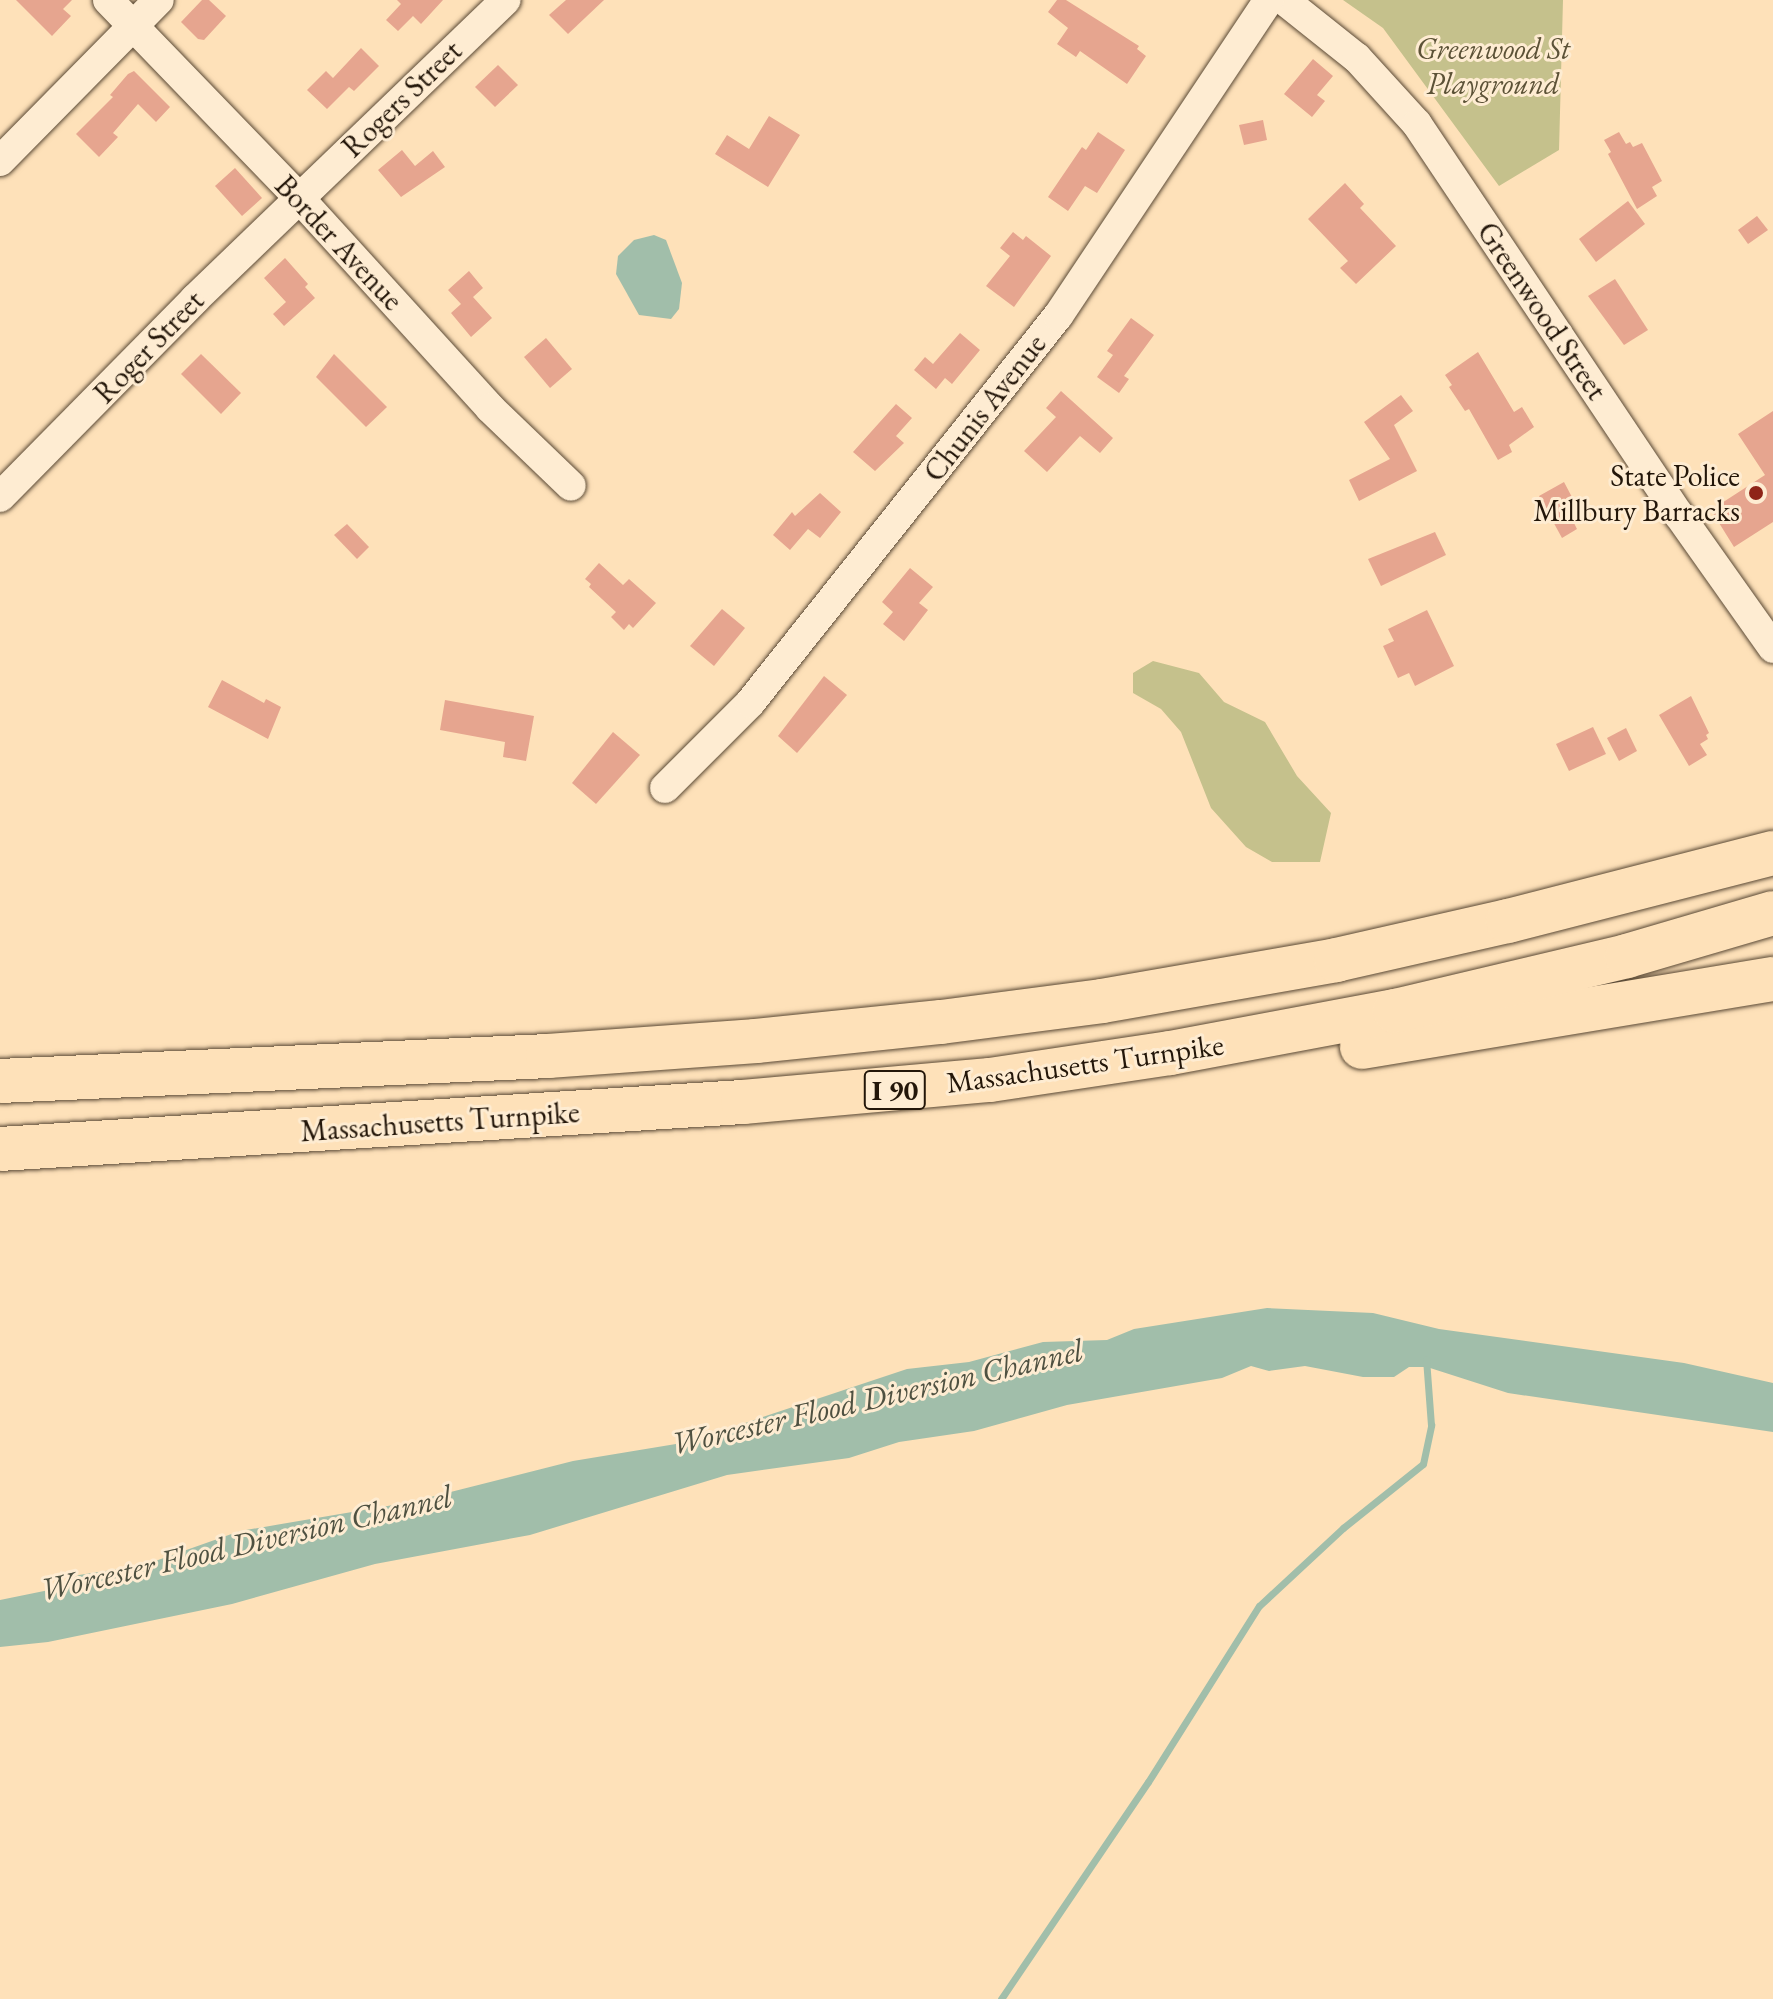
<!DOCTYPE html>
<style>
body{margin:0}
#map{position:relative;width:1773px;height:1999px;overflow:hidden;background:#fee1b9;font-family:"EB Garamond",serif}
div>[style]{position:absolute}
.green>*{inset:0;background:#c5c18c}
.water>*{inset:0;background:#a1beaa}
.stream>*{height:7px;margin:-3.5px;padding:0 3.5px;transform-origin:3.5px;border-radius:3.5px;background:#a1beaa}
.building>*{inset:0;background:#e6a58f}
.roads{filter:drop-shadow(0 0 2px #5a4935) drop-shadow(0 0 2px #5a4935)}
.minor>*{height:30px;margin:-15px;padding:0 15px;transform-origin:15px;border-radius:15px;background:#feecd2}
.highway>*{height:44px;margin:-22px;padding:0 22px;transform-origin:22px;border-radius:22px;background:#fee1b9}
.dots>*{width:22px;height:22px;translate:-50% -50%;box-sizing:border-box;border:4px solid #feecd2;border-radius:50%}
span{translate:-50% -50%;white-space:nowrap;text-align:center;line-height:1.15;-webkit-text-stroke:6px #feecd2;paint-order:stroke}
.shield-label span{padding:2px 6px;background:#feecd2;border:2px solid;border-radius:6px;-webkit-text-stroke-width:0}
.shield-label{font-size:28px;color:#231609;font-weight:700}
.park-label{font-size:30px;color:#5c5237;font-style:italic}
.street-label{font-size:30px;color:#231609}
.poi-label{font-size:30px;color:#231609}
.right{translate:-100% -50%;text-align:right}
.water-label{font-size:32px;color:#4f5141;font-style:italic}
</style>
<div id="map">
<div class="green">
<i style="clip-path:polygon(1343px 0,1563px 0,1559px 150px,1499px 186px,1383px 28px)"></i>
<i style="clip-path:polygon(1153px 661px,1199px 673px,1224px 702px,1265px 722px,1297px 776px,1331px 813px,1320px 862px,1272px 862px,1246px 847px,1211px 808px,1181px 732px,1161px 709px,1133px 693px,1133px 673px)"></i>
</div>
<div class="water">
<i style="clip-path:polygon(654px 235px,666px 240px,682px 283px,679px 309px,671px 319px,639px 315px,616px 274px,618px 256px,634px 240px)"></i>
<i style="clip-path:polygon(1267px 1308px,1373px 1313px,1439px 1329px,1684px 1363px,1773px 1383px,1773px 1432px,1508px 1393px,1427px 1367px,1409px 1367px,1394px 1377px,1363px 1377px,1305px 1366px,1269px 1371px,1251px 1366px,1222px 1378px,1067px 1405px,974px 1431px,899px 1442px,849px 1458px,727px 1475px,530px 1535px,375px 1564px,232px 1604px,48px 1642px,0 1647px,0 1600px,49px 1590px,79px 1575px,144px 1565px,240px 1531px,411px 1502px,573px 1461px,688px 1442px,907px 1369px,969px 1362px,1043px 1342px,1107px 1340px,1134px 1329px)"></i>
</div>
<div class="stream">
<i style="left:1001px;top:1999px;width:262px;rotate:-55.9deg"></i>
<i style="left:1148px;top:1782px;width:208px;rotate:-57.8deg"></i>
<i style="left:1259px;top:1606px;width:115px;rotate:-42.9deg"></i>
<i style="left:1343px;top:1528px;width:102px;rotate:-38.7deg"></i>
<i style="left:1423px;top:1464px;width:40px;rotate:-78deg"></i>
<i style="left:1431px;top:1425px;width:66px;rotate:-94.3deg"></i>
</div>
<div class="building">
<i style="clip-path:polygon(16px 0,72px 0,63px 9px,71px 16px,52px 36px)"></i>
<i style="clip-path:polygon(202px 0,209px 0,226px 16px,204px 40px,198px 39px,181px 22px)"></i>
<i style="clip-path:polygon(397px 0,443px 0,421px 24px,413px 16px,398px 31px,386px 20px,401px 4px)"></i>
<i style="clip-path:polygon(566px 0,604px 0,568px 34px,549px 15px)"></i>
<i style="clip-path:polygon(1057px 0,1066px 0,1139px 46px,1137px 49px,1146px 56px,1127px 84px,1080px 51px,1076px 57px,1057px 44px,1068px 28px,1048px 12px)"></i>
<i style="clip-path:polygon(361px 48px,379px 66px,354px 91px,349px 87px,327px 109px,307px 90px,326px 71px,333px 78px)"></i>
<i style="clip-path:polygon(1313px 59px,1333px 76px,1317px 95px,1325px 101px,1312px 117px,1284px 94px)"></i>
<i style="clip-path:polygon(498px 65px,518px 85px,495px 107px,475px 87px)"></i>
<i style="clip-path:polygon(134px 71px,170px 107px,156px 122px,138px 104px,113px 133px,118px 137px,99px 157px,76px 134px,113px 97px,110px 95px,128px 74px)"></i>
<i style="clip-path:polygon(769px 116px,800px 135px,768px 187px,715px 154px,727px 135px,749px 149px)"></i>
<i style="clip-path:polygon(1263px 120px,1267px 140px,1244px 145px,1239px 125px)"></i>
<i style="clip-path:polygon(1098px 132px,1125px 150px,1097px 193px,1085px 186px,1068px 211px,1048px 197px,1082px 147px,1086px 150px)"></i>
<i style="clip-path:polygon(1619px 132px,1626px 144px,1630px 142px,1633px 147px,1642px 143px,1662px 181px,1652px 187px,1657px 196px,1637px 209px,1608px 154px,1611px 152px,1604px 140px)"></i>
<i style="clip-path:polygon(402px 150px,415px 166px,433px 151px,445px 167px,401px 197px,378px 170px)"></i>
<i style="clip-path:polygon(235px 168px,262px 198px,242px 216px,215px 186px)"></i>
<i style="clip-path:polygon(1345px 183px,1364px 204px,1360px 208px,1396px 246px,1356px 284px,1340px 268px,1348px 261px,1308px 219px)"></i>
<i style="clip-path:polygon(1628px 201px,1645px 224px,1596px 262px,1579px 239px)"></i>
<i style="clip-path:polygon(1757px 216px,1768px 230px,1748px 244px,1738px 230px)"></i>
<i style="clip-path:polygon(1013px 232px,1023px 240px,1026px 236px,1051px 256px,1014px 307px,986px 286px,1010px 256px,1000px 248px)"></i>
<i style="clip-path:polygon(285px 258px,308px 284px,305px 287px,315px 298px,284px 326px,273px 314px,286px 302px,264px 278px)"></i>
<i style="clip-path:polygon(469px 271px,483px 288px,473px 297px,492px 318px,471px 337px,451px 313px,461px 304px,448px 290px)"></i>
<i style="clip-path:polygon(1615px 279px,1648px 330px,1624px 345px,1588px 296px)"></i>
<i style="clip-path:polygon(1131px 318px,1154px 335px,1124px 376px,1129px 379px,1119px 393px,1097px 377px,1113px 355px,1107px 351px)"></i>
<i style="clip-path:polygon(960px 333px,980px 350px,952px 384px,945px 378px,936px 389px,914px 370px,925px 357px,933px 364px)"></i>
<i style="clip-path:polygon(546px 338px,572px 369px,550px 388px,524px 357px)"></i>
<i style="clip-path:polygon(1478px 352px,1514px 412px,1522px 407px,1534px 427px,1509px 445px,1512px 452px,1498px 460px,1469px 409px,1465px 411px,1449px 387px,1452px 385px,1445px 375px)"></i>
<i style="clip-path:polygon(201px 354px,241px 393px,221px 414px,181px 374px)"></i>
<i style="clip-path:polygon(334px 354px,387px 407px,366px 427px,316px 377px)"></i>
<i style="clip-path:polygon(1061px 391px,1113px 438px,1100px 453px,1080px 436px,1047px 472px,1024px 451px,1056px 417px,1046px 408px)"></i>
<i style="clip-path:polygon(1401px 395px,1413px 411px,1394px 425px,1417px 471px,1359px 501px,1349px 480px,1390px 459px,1364px 422px)"></i>
<i style="clip-path:polygon(896px 404px,912px 418px,896px 436px,904px 443px,875px 471px,853px 452px)"></i>
<i style="clip-path:polygon(1773px 411px,1773px 522px,1734px 547px,1711px 510px,1765px 475px,1738px 434px)"></i>
<i style="clip-path:polygon(1564px 482px,1583px 518px,1574px 523px,1577px 529px,1562px 538px,1539px 496px)"></i>
<i style="clip-path:polygon(820px 493px,841px 512px,820px 538px,808px 529px,790px 550px,773px 535px,792px 512px,795px 516px)"></i>
<i style="clip-path:polygon(347px 524px,369px 547px,357px 559px,334px 535px)"></i>
<i style="clip-path:polygon(1435px 532px,1446px 555px,1381px 586px,1368px 559px)"></i>
<i style="clip-path:polygon(599px 563px,623px 585px,629px 579px,656px 603px,633px 628px,629px 624px,624px 630px,611px 617px,616px 612px,589px 587px,591px 584px,585px 579px)"></i>
<i style="clip-path:polygon(910px 568px,933px 587px,919px 603px,928px 610px,904px 641px,883px 624px,893px 612px,882px 602px)"></i>
<i style="clip-path:polygon(722px 609px,745px 628px,714px 666px,690px 646px)"></i>
<i style="clip-path:polygon(1427px 610px,1454px 666px,1415px 686px,1409px 673px,1398px 678px,1383px 646px,1394px 641px,1388px 629px)"></i>
<i style="clip-path:polygon(824px 676px,847px 695px,797px 753px,778px 736px)"></i>
<i style="clip-path:polygon(222px 680px,264px 703px,266px 699px,281px 707px,268px 739px,208px 707px)"></i>
<i style="clip-path:polygon(1691px 696px,1709px 733px,1706px 735px,1708px 739px,1700px 744px,1707px 755px,1689px 766px,1659px 715px)"></i>
<i style="clip-path:polygon(445px 700px,534px 716px,526px 761px,503px 757px,505px 742px,440px 730px)"></i>
<i style="clip-path:polygon(1593px 727px,1606px 754px,1569px 771px,1556px 744px)"></i>
<i style="clip-path:polygon(1626px 728px,1637px 751px,1619px 761px,1607px 738px)"></i>
<i style="clip-path:polygon(613px 732px,640px 755px,596px 804px,572px 783px)"></i>
</div>
<div class="roads">
<div class="minor">
<i style="left:108px;top:0;width:277px;rotate:46deg"></i>
<i style="left:300px;top:199px;width:282px;rotate:47.7deg"></i>
<i style="left:490px;top:408px;width:112px;rotate:43.9deg"></i>
<i style="left:1284px;top:0;width:93px;rotate:38.5deg"></i>
<i style="left:1357px;top:58px;width:89px;rotate:47.7deg"></i>
<i style="left:1417px;top:124px;width:471px;rotate:56.2deg"></i>
<i style="left:1679px;top:515px;width:163px;rotate:54.7deg"></i>
<i style="left:0;top:161px;width:226px;rotate:-45.4deg"></i>
<i style="left:0;top:497px;width:278px;rotate:-45.4deg"></i>
<i style="left:195px;top:299px;width:431px;rotate:-43.9deg"></i>
<i style="left:665px;top:788px;width:120px;rotate:-45deg"></i>
<i style="left:750px;top:703px;width:495px;rotate:-51.5deg"></i>
<i style="left:1058px;top:316px;width:380px;rotate:-56.3deg"></i>
</div>
<div class="highway">
<i style="left:1362px;top:1047px;width:417px;rotate:-9.4deg"></i>
<i style="left:0;top:1081px;width:549px;rotate:-2.61deg"></i>
<i style="left:548px;top:1056px;width:209px;rotate:-4.1deg"></i>
<i style="left:756px;top:1041px;width:186px;rotate:-5.9deg"></i>
<i style="left:941px;top:1022px;width:162px;rotate:-7.4deg"></i>
<i style="left:1102px;top:1001px;width:238px;rotate:-9.9deg"></i>
<i style="left:1336px;top:960px;width:176px;rotate:-12.8deg"></i>
<i style="left:1508px;top:921px;width:274px;rotate:-14.4deg"></i>
<i style="left:0;top:1149px;width:744px;rotate:-3.62deg"></i>
<i style="left:743px;top:1102px;width:248px;rotate:-5.1deg"></i>
<i style="left:990px;top:1080px;width:182px;rotate:-8.5deg"></i>
<i style="left:1170px;top:1053px;width:229px;rotate:-10.6deg"></i>
<i style="left:1395px;top:1011px;width:238px;rotate:-13.3deg"></i>
<i style="left:1627px;top:956px;width:152px;rotate:-16.4deg"></i>
</div>
</div>
<div class="dots">
<i style="left:1756px;top:493px;background:#8f2418"></i>
</div>
<div class="shield-label">
<span style="left:895px;top:1090px">I 90</span>
</div>
<div class="park-label">
<span style="left:1493px;top:66px">Greenwood St<br>Playground</span>
</div>
<div class="street-label">
<span style="left:402px;top:99px;rotate:-44deg">Rogers Street</span>
<span style="left:339px;top:243px;rotate:47deg">Border Avenue</span>
<span style="left:1542px;top:311px;rotate:56deg">Greenwood Street</span>
<span style="left:149px;top:347px;rotate:-46deg">Roger Street</span>
<span style="left:985px;top:408px;rotate:-52deg">Chunis Avenue</span>
<span style="left:1085px;top:1064px;rotate:-8deg">Massachusetts Turnpike</span>
<span style="left:440px;top:1122px;rotate:-4deg">Massachusetts Turnpike</span>
</div>
<div class="poi-label">
<span class="right" style="left:1740px;top:493px">State Police<br>Millbury Barracks</span>
</div>
<div class="water-label">
<span style="left:877px;top:1397px;rotate:-13deg">Worcester Flood Diversion Channel</span>
<span style="left:246px;top:1543px;rotate:-13deg">Worcester Flood Diversion Channel</span>
</div>
</div>
